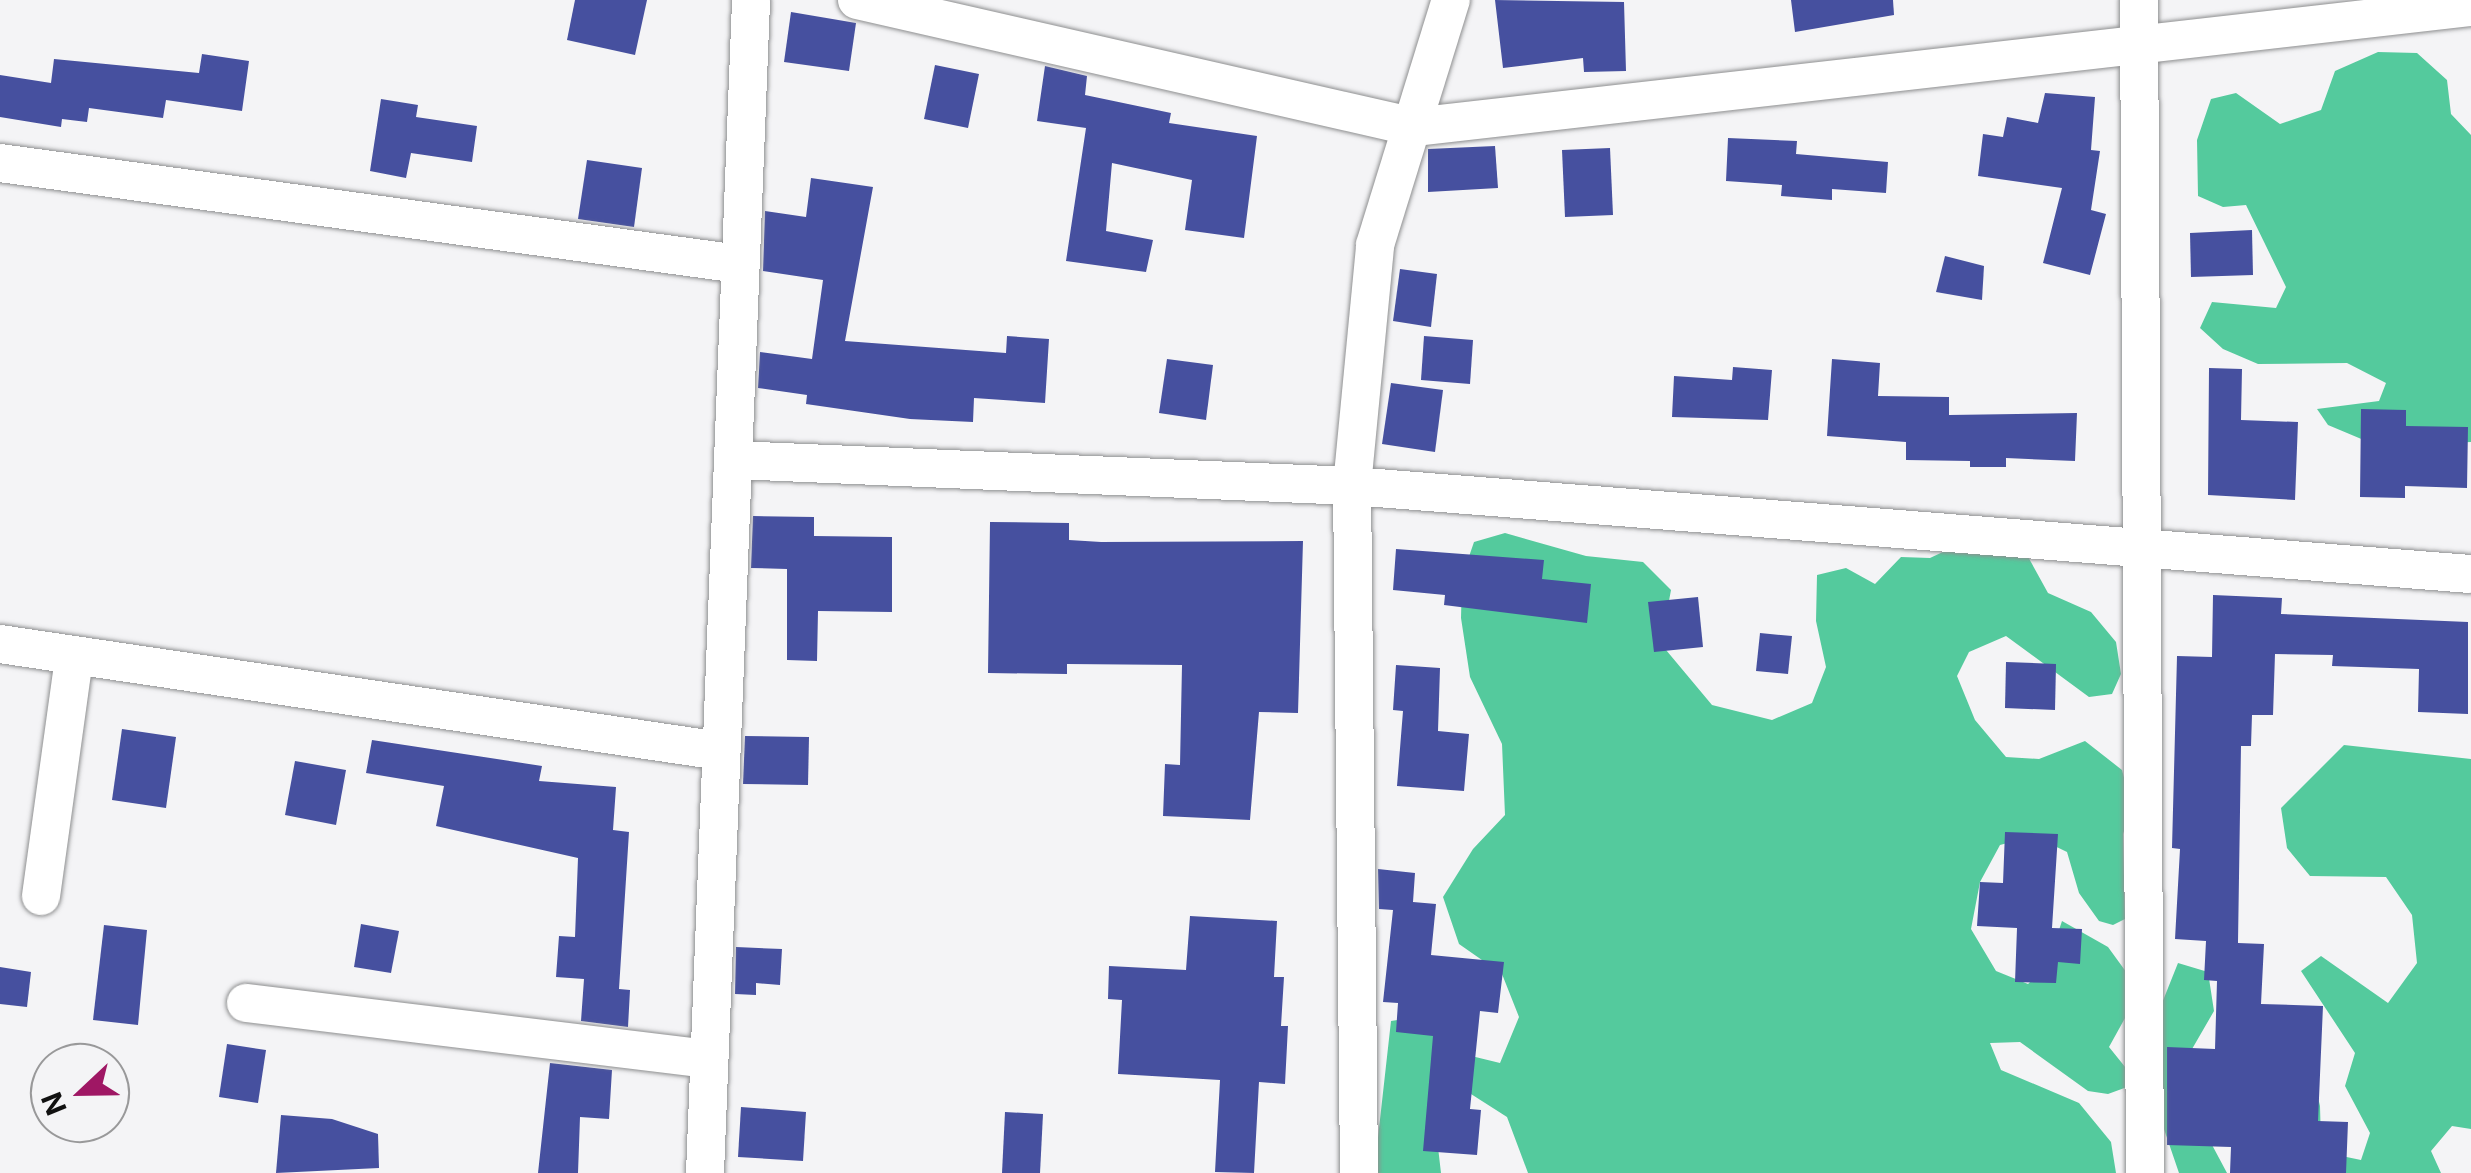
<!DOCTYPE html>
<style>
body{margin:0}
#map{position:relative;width:2471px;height:1173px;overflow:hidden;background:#f4f4f6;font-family:Inter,sans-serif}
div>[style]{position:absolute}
.forest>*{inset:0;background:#54ca9d}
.building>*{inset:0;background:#46509f}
.roads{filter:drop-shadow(0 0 2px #8e8f90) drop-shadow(0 0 2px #8e8f90)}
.minor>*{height:38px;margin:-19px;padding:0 19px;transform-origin:19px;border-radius:19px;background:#fff}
span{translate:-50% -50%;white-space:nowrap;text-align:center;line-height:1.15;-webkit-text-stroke:10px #f4f4f6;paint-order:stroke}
.north{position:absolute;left:30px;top:1043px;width:100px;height:100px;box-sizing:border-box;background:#f4f4f6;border:2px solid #99999a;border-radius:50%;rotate:248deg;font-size:28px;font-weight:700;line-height:40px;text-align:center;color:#111}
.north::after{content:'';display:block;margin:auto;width:35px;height:45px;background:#9f1764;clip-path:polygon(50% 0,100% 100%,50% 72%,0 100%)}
</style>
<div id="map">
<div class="forest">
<i style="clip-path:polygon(2378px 52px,2417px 53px,2447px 80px,2451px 114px,2471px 135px,2471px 442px,2378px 446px,2328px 425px,2317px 409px,2379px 401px,2386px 383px,2347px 363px,2258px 364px,2223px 349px,2200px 328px,2212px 302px,2276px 308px,2286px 287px,2246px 205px,2223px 207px,2198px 196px,2197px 140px,2211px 99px,2236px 93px,2280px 124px,2321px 110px,2335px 71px)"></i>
<i style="clip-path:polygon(1505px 533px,1586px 556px,1643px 562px,1671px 590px,1661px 644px,1712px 705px,1772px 720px,1812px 703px,1826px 667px,1816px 621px,1817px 575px,1846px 568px,1875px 584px,1901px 557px,1930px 558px,1981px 534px,2021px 544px,2048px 593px,2091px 612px,2116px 642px,2121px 674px,2112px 694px,2089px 697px,2006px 636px,1969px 652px,1957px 676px,1975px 720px,2006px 757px,2039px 759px,2085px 741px,2122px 770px,2132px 808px,2123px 834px,2125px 919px,2113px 925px,2099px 921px,2079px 893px,2067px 852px,2034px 836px,2000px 845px,1980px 882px,1971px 929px,1996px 971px,2028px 984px,2047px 966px,2062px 921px,2108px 947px,2140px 991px,2109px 1047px,2138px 1083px,2108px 1094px,2088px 1091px,2020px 1042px,1990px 1043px,2001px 1070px,2079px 1103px,2111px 1142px,2116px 1173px,1528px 1173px,1507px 1117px,1460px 1087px,1434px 1113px,1441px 1173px,1374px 1173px,1391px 1021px,1417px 1017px,1459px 1053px,1500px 1063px,1519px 1017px,1502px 974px,1459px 944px,1443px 897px,1473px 849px,1505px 815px,1502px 744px,1470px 677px,1461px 618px,1462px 577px,1474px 542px)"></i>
<i style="clip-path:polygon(2344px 745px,2471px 759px,2471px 1129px,2452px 1126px,2431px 1151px,2441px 1173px,2263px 1173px,2306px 1046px,2320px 1106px,2321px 1142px,2337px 1155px,2361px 1160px,2370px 1133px,2345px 1086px,2355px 1053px,2301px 971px,2321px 956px,2388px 1003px,2417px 963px,2412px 915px,2386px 877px,2310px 876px,2287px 848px,2281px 808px)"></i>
<i style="clip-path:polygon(2178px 963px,2208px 972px,2214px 1011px,2188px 1056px,2211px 1143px,2227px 1173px,2179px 1173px,2153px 1097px,2162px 1003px)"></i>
</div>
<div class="building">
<i style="clip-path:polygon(575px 0,647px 0,635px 55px,567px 40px)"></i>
<i style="clip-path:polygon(1495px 0,1624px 2px,1626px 71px,1584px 72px,1583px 58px,1503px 68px)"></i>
<i style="clip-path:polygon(1791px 0,1893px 0,1894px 15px,1795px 32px)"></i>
<i style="clip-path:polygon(791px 12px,856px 23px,849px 71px,784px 62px)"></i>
<i style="clip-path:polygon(202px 54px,249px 61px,242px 111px,166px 100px,163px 118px,89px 108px,87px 122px,62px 119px,61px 127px,0 117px,0 75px,51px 83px,54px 59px,199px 73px)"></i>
<i style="clip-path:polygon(935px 65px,979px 74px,968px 128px,924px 119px)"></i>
<i style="clip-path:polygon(1045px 66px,1087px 76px,1085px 95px,1171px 113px,1169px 123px,1257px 136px,1244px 238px,1185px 230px,1192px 180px,1112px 163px,1106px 231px,1153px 240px,1146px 272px,1066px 261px,1086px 128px,1037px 121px)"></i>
<i style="clip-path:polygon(2045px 93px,2095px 97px,2091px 150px,2100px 151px,2091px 210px,2106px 214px,2090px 275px,2043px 263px,2062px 188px,1978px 176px,1983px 134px,2003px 137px,2007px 117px,2038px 123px)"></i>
<i style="clip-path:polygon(381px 99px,418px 105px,416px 117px,477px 126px,472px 162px,411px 153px,406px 178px,370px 171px)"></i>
<i style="clip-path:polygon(1728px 138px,1797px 141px,1796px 154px,1888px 162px,1886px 193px,1832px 189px,1832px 200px,1781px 196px,1782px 185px,1726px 181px)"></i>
<i style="clip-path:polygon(1495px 146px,1498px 188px,1428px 192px,1428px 149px)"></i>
<i style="clip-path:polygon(1610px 148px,1613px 215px,1565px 217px,1562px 150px)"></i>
<i style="clip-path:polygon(587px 160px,642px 168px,634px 227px,578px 219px)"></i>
<i style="clip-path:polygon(811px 178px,873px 187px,845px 341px,1006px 353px,1007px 336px,1049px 339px,1045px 403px,974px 398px,973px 422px,910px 419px,806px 404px,807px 395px,758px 388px,760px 352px,812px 359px,823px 280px,763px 271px,765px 211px,806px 217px)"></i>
<i style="clip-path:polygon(2252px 230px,2253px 275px,2191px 277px,2190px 233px)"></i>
<i style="clip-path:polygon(1945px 256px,1984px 266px,1982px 300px,1936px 292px)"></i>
<i style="clip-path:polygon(1400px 269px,1437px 274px,1431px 327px,1393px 321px)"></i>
<i style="clip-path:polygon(1424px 336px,1473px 340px,1470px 384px,1421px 380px)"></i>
<i style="clip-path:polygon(1167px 359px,1213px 365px,1206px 420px,1159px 413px)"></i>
<i style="clip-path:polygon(1832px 359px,1880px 363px,1878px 396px,1949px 397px,1949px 415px,2077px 413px,2075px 461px,2006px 458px,2006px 467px,1970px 467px,1970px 461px,1906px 460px,1906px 442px,1827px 436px)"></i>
<i style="clip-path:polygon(1733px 367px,1772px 370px,1768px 420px,1672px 417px,1674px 376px,1732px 380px)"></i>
<i style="clip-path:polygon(2209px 368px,2242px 369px,2241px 420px,2298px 422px,2295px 500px,2208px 495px)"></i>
<i style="clip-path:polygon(1391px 383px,1443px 390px,1435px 452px,1382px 444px)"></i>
<i style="clip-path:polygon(2361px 409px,2406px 410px,2406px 426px,2468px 427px,2467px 488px,2405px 486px,2405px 498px,2360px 497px)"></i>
<i style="clip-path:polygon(753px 516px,814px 517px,814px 536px,892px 537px,892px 612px,818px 611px,817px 661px,787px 660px,787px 569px,751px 568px)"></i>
<i style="clip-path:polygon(990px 522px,1069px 523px,1069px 540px,1101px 542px,1303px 541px,1298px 713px,1259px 712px,1250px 820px,1163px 816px,1165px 764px,1180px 765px,1182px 665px,1067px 664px,1067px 674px,988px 673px)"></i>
<i style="clip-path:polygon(1396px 549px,1544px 560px,1542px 579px,1591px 584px,1587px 623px,1444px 605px,1445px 595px,1393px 590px)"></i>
<i style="clip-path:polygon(2213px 595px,2282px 598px,2281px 614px,2468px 622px,2468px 714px,2418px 712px,2419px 669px,2332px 666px,2333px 655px,2275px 654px,2273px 715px,2252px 715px,2251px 746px,2241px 746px,2238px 943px,2264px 944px,2261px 1004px,2323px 1006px,2318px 1121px,2348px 1122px,2346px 1173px,2230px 1173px,2231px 1147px,2167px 1145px,2167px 1047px,2215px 1049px,2217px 981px,2204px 980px,2206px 941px,2175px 939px,2180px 849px,2172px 848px,2177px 656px,2212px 657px)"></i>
<i style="clip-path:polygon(1698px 597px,1703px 647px,1654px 652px,1648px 602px)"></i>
<i style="clip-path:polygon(1760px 633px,1792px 636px,1788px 674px,1756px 671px)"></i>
<i style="clip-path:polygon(2006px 662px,2056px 664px,2055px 710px,2005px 708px)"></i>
<i style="clip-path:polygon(1396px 665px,1440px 668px,1438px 731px,1469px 734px,1464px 791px,1397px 786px,1403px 711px,1393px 710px)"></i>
<i style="clip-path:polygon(122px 729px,176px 737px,166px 808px,112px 800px)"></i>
<i style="clip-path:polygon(745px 736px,809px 737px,808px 785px,743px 784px)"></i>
<i style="clip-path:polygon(372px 740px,542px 766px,539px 781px,616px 787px,613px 830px,629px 832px,619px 989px,630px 990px,628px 1027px,581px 1021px,584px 979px,556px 977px,559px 936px,575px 937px,578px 858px,436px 826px,444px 786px,366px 773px)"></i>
<i style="clip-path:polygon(295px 761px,346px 770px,336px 825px,285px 815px)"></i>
<i style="clip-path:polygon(2005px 832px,2058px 834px,2052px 928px,2082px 929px,2080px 964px,2058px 962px,2056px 983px,2015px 982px,2017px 928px,1977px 926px,1980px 882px,2003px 883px)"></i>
<i style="clip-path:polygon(1378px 869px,1415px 873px,1413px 902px,1436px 904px,1431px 955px,1504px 962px,1498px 1013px,1480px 1011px,1470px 1109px,1481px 1110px,1477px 1155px,1423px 1151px,1433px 1036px,1396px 1032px,1398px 1003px,1383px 1002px,1393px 910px,1379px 909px)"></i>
<i style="clip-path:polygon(1190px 916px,1277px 921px,1274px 977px,1284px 977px,1281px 1026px,1288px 1026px,1285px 1084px,1259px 1082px,1254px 1173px,1215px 1172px,1220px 1080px,1118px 1074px,1122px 1000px,1108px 999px,1109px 966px,1186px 970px)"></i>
<i style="clip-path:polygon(361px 924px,399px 931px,391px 973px,354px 967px)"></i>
<i style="clip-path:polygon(104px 925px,147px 930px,138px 1025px,93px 1020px)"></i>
<i style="clip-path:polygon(736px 947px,782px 949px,780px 985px,756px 983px,756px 995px,735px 994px)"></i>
<i style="clip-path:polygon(0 967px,31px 972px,27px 1007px,0 1004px)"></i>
<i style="clip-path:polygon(227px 1044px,266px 1050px,258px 1103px,219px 1097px)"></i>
<i style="clip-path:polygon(550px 1063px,612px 1070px,609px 1119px,580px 1117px,578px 1173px,538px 1173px)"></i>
<i style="clip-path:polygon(741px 1107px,806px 1112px,803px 1161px,738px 1157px)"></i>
<i style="clip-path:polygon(1005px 1112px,1043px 1114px,1040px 1173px,1002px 1173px)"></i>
<i style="clip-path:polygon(281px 1115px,332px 1119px,378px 1134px,379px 1168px,276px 1173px)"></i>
</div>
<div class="roads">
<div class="minor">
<i style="left:857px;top:0;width:571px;rotate:12.84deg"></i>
<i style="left:1414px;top:127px;width:1064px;rotate:-6.48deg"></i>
<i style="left:2139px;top:0;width:1173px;rotate:89.71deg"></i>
<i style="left:0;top:163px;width:746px;rotate:7.78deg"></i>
<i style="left:734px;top:460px;width:619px;rotate:2.41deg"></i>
<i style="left:1352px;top:486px;width:1122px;rotate:4.5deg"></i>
<i style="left:0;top:644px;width:728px;rotate:8.45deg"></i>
<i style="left:41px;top:896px;width:241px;rotate:-82.1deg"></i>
<i style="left:246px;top:1003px;width:466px;rotate:6.9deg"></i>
<i style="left:705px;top:1173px;width:1174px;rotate:-87.75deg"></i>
<i style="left:1359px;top:1173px;width:687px;rotate:-90.58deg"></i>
<i style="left:1352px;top:486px;width:242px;rotate:-84.5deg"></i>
<i style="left:1375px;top:245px;width:257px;rotate:-72.8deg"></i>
</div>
</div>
<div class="north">N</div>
</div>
